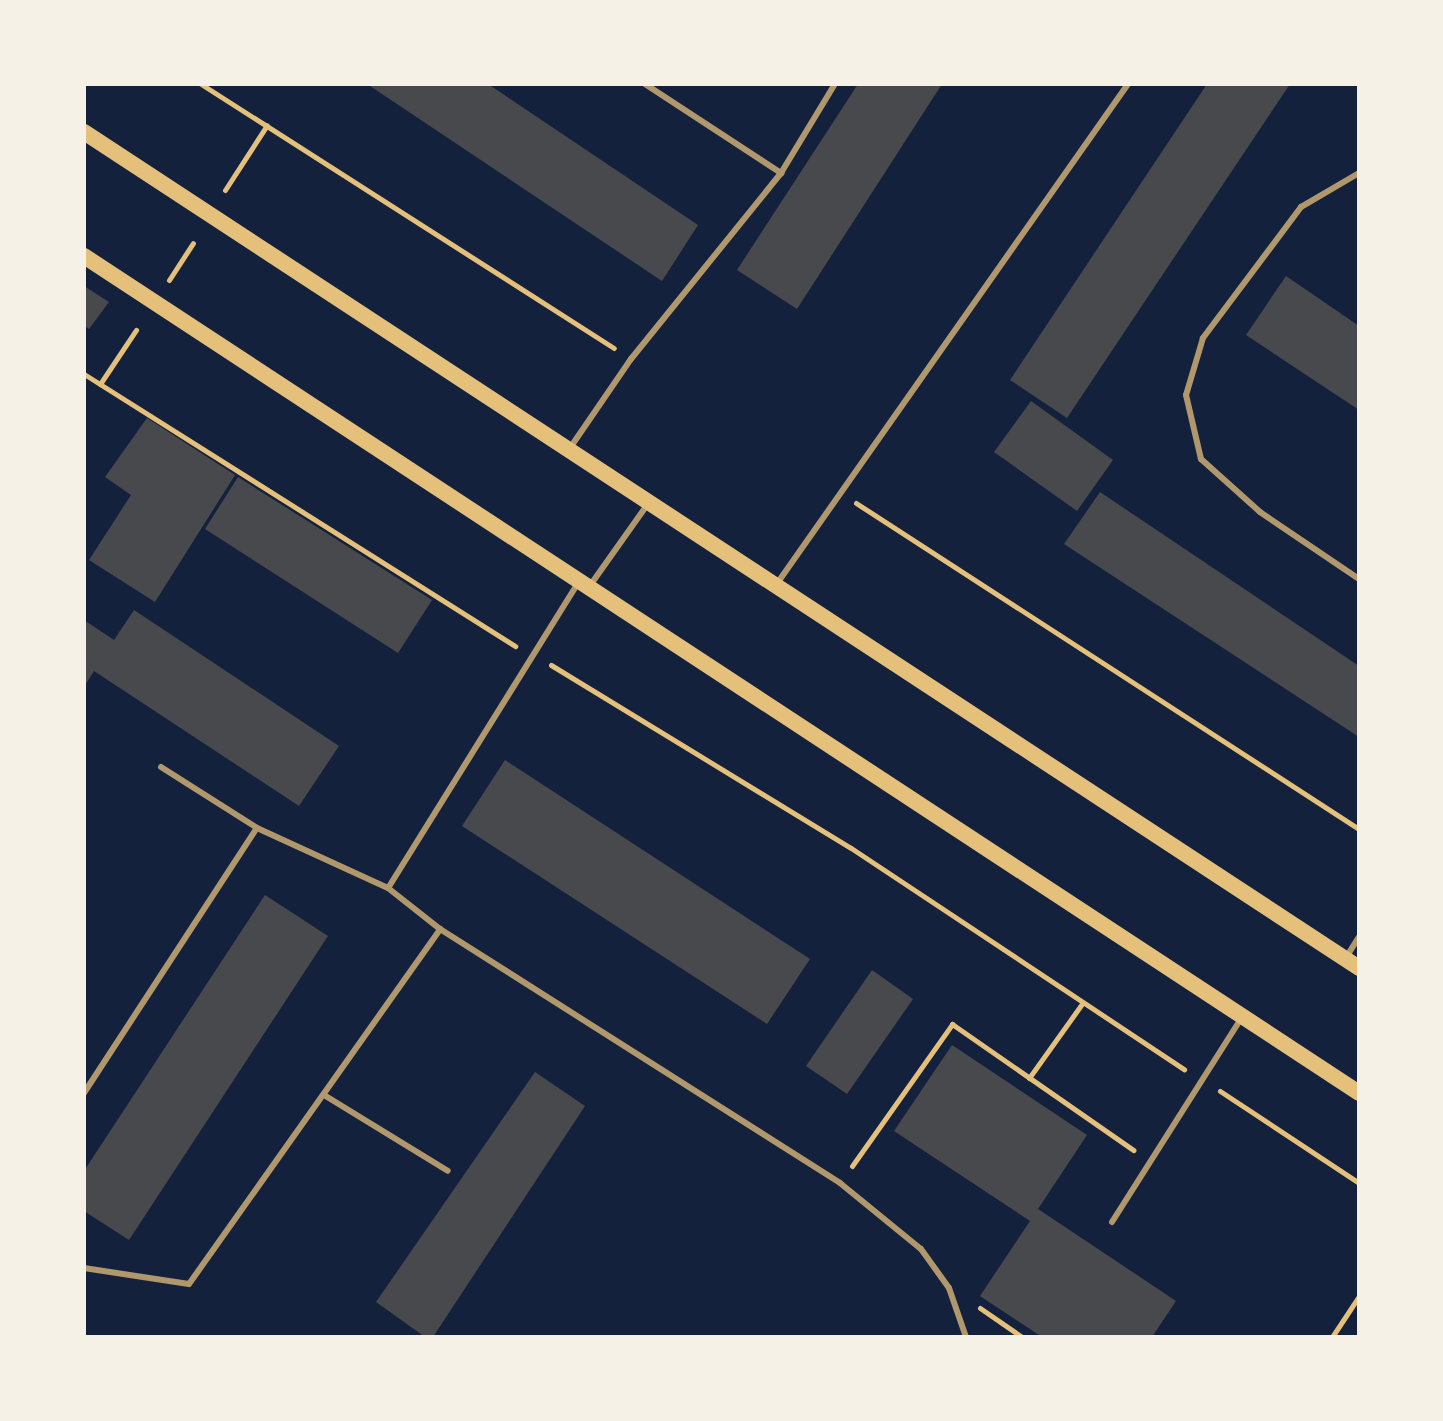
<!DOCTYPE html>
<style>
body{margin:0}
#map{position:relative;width:1443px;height:1421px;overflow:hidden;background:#14213d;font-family:"Roboto Condensed",sans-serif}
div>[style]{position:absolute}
.building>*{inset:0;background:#48494c}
.path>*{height:5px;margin:-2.5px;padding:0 2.5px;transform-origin:2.5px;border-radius:2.5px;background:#e5c07b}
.service>*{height:6px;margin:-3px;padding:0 3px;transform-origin:3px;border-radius:3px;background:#b1986c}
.secondary>*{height:16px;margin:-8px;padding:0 8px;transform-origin:8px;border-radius:8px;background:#e5c07b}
span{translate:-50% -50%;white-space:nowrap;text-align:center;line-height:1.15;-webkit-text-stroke:7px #f6f1e7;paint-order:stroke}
.frame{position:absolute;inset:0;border:86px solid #f6f1e7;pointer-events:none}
</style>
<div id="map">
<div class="building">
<i style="clip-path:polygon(367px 84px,488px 84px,698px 225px,662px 281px)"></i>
<i style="clip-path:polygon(858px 84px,942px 84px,797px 309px,737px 270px)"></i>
<i style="clip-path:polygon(1207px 84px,1290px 84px,1067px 418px,1010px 380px)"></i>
<i style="clip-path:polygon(1286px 276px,1359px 326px,1359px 410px,1246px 335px)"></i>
<i style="clip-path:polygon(84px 286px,109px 302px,89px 329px,84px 326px)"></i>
<i style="clip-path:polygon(1031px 401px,1113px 460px,1077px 511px,994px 452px)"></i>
<i style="clip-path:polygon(147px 418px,235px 475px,155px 602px,89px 560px,131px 495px,105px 477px)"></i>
<i style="clip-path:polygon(238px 477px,432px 600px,398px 653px,205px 529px)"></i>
<i style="clip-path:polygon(1100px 492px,1359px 666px,1359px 737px,1064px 544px)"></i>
<i style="clip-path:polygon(134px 610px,339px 746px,299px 806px,94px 671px,84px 687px,84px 620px,114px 640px)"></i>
<i style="clip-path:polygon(505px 760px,810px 959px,767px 1024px,462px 826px)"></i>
<i style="clip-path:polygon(265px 895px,328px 936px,129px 1240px,84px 1211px,84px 1171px)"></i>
<i style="clip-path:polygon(872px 970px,913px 999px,847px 1094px,806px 1066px)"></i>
<i style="clip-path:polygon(952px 1045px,1087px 1135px,1038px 1209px,1176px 1301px,1152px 1337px,1042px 1337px,980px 1296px,1030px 1221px,894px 1131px)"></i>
<i style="clip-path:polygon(535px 1072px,585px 1106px,433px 1337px,425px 1337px,376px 1302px)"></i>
</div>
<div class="path">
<i style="left:201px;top:84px;width:490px;rotate:32.6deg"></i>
<i style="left:225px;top:190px;width:77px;rotate:-57.1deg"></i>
<i style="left:169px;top:280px;width:44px;rotate:-57deg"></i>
<i style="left:84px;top:374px;width:510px;rotate:32.26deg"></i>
<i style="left:100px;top:384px;width:65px;rotate:-56.3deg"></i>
<i style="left:856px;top:503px;width:599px;rotate:32.95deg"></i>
<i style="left:551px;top:665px;width:351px;rotate:31.4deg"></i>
<i style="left:851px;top:848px;width:400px;rotate:33.6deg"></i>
<i style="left:1029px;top:1078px;width:90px;rotate:-54.5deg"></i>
<i style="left:1220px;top:1091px;width:167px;rotate:33.5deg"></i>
<i style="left:852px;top:1166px;width:174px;rotate:-54.8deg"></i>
<i style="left:952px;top:1024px;width:221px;rotate:34.8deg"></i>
<i style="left:980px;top:1308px;width:51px;rotate:34.6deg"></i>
<i style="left:1332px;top:1337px;width:49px;rotate:-56.6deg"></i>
</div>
<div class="service">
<i style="left:645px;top:84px;width:163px;rotate:33.2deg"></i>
<i style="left:1359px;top:173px;width:67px;rotate:149.6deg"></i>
<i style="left:1301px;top:207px;width:164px;rotate:126.8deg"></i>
<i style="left:1203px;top:338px;width:59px;rotate:106.6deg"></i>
<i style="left:1186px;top:395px;width:66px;rotate:76.8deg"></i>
<i style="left:1201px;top:459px;width:79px;rotate:41.9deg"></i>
<i style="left:1260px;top:512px;width:120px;rotate:34.1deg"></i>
<i style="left:570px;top:448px;width:108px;rotate:-55.6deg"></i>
<i style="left:631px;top:359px;width:239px;rotate:-51.1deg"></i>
<i style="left:781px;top:173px;width:104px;rotate:-58.8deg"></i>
<i style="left:578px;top:583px;width:359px;rotate:121.9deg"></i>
<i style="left:388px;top:888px;width:66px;rotate:38.3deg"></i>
<i style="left:440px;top:929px;width:474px;rotate:32.4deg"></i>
<i style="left:840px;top:1183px;width:104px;rotate:39.2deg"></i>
<i style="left:921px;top:1249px;width:48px;rotate:54.3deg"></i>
<i style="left:949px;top:1288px;width:52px;rotate:70.9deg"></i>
<i style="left:776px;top:585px;width:612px;rotate:-54.91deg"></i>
<i style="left:589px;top:587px;width:100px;rotate:-54.7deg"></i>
<i style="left:161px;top:767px;width:114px;rotate:32.4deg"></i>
<i style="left:257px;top:828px;width:144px;rotate:24.6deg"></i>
<i style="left:1347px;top:956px;width:22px;rotate:-58deg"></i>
<i style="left:84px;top:1093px;width:316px;rotate:-56.9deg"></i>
<i style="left:324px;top:1095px;width:145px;rotate:31.5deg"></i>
<i style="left:1112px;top:1222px;width:241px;rotate:-57.6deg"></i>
<i style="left:84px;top:1268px;width:106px;rotate:8.7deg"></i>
<i style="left:189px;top:1284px;width:435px;rotate:-54.7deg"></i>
</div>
<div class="secondary">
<i style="left:84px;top:132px;width:1525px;rotate:33.25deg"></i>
<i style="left:84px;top:256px;width:1525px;rotate:33.28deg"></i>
</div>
<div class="frame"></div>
</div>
